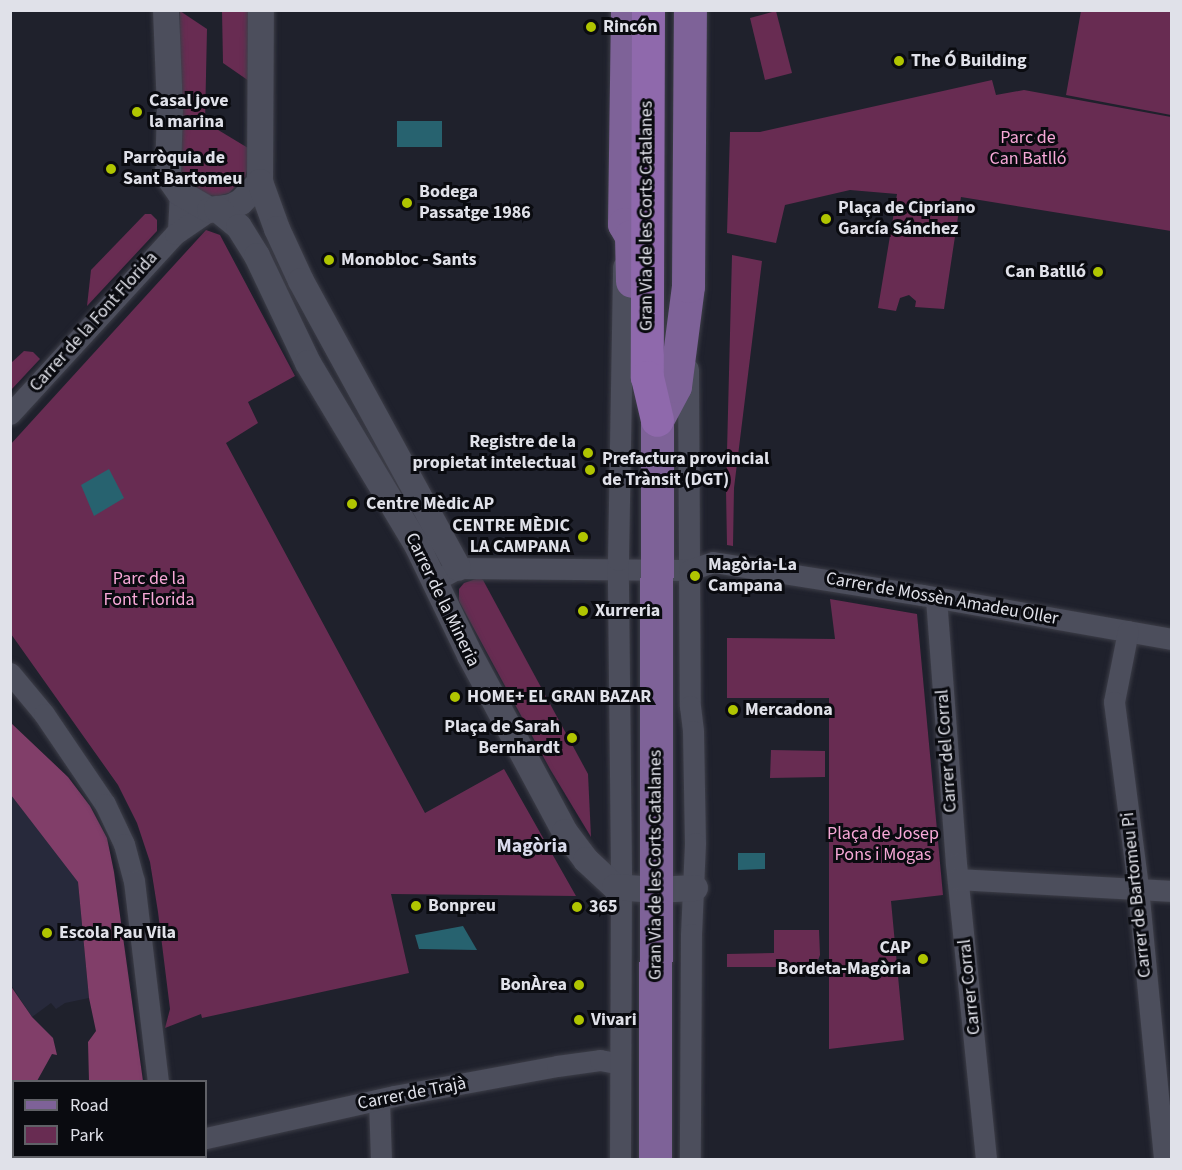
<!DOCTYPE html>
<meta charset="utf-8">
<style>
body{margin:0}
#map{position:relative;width:1182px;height:1170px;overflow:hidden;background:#1f212c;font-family:"Source Sans 3",sans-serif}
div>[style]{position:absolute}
.built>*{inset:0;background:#27293b}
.green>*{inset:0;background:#682c52}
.forest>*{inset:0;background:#813e69}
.water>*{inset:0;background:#27626f}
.roads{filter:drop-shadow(0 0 2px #3d3e48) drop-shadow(0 0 2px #3d3e48)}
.minor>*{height:21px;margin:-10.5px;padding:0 10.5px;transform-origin:10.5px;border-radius:10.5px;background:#4c4e5c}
.tertiary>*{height:26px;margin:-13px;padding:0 13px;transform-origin:13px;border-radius:13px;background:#4c4e5c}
.primary>*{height:33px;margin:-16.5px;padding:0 16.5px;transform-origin:16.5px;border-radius:16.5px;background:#7e6298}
.trunk>*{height:33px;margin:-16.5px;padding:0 16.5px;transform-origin:16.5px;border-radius:16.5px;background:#8f69ac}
.dots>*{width:16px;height:16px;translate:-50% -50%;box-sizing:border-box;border:3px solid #0a0b10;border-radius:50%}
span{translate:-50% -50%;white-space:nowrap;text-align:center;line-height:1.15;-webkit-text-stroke:6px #0a0b10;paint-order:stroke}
.poi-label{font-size:18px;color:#e0e1e9;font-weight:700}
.left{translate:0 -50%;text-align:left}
.right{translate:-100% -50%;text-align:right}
.park-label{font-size:18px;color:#f7a8d7}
.street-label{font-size:18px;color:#e0e1e9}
.neighbourhood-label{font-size:20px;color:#dadced;font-weight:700}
.frame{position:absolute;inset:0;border:12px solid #e0e1e9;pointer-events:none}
.legend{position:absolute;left:12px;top:1080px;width:195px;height:78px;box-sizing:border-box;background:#0a0b10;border:2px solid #606167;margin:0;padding:8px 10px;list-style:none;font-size:18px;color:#e0e1e9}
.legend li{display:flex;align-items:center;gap:12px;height:30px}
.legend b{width:30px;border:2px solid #606167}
</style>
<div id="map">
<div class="built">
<i style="clip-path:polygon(10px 791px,70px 865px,78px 882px,89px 998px,65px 1003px,56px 1009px,51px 1003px,32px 1017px,11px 985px)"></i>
</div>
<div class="green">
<i style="clip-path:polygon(180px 11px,207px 29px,205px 122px,248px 148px,248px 167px,245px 177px,229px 193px,217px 196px,203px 195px,191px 188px,182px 176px,179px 164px)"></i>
<i style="clip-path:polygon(222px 11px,248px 11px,249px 81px,223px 63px)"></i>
<i style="clip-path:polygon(776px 11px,792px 73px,765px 80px,750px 18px)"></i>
<i style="clip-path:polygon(1081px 11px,1171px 11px,1171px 115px,1066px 95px)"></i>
<i style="clip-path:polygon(992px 80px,996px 95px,1024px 90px,1171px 117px,1171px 231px,961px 197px,944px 309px,915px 307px,916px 301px,909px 295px,900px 298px,896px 311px,878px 308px,897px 194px,850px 190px,785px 205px,776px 243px,727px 233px,730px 132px,760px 132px)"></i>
<i style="clip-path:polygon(145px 214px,151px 214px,157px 220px,157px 231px,87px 306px,91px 270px)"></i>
<i style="clip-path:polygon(206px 230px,220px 235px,295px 376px,248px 402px,258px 423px,226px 443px,425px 813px,504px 769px,576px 896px,391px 894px,409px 973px,202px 1018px,201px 1014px,165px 1028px,170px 1009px,158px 912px,150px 862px,137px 823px,118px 785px,11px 634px,10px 445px)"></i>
<i style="clip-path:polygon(732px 255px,762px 261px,734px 488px,733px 546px,727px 545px,726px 490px)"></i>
<i style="clip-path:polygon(24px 351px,33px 352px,40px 359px,11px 390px,11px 363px)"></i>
<i style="clip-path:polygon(479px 578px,483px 580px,588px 774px,591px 837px,550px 769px,459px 601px,459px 589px,464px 583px)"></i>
<i style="clip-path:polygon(830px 599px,917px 614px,943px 895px,891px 901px,904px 1040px,829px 1049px,829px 698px,727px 698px,727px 638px,835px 639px)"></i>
<i style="clip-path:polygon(771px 750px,825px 751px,825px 777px,770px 778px)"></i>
<i style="clip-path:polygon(774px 930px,819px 930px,820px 955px,817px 963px,810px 967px,727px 967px,727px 954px,774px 953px)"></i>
</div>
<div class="forest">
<i style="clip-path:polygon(11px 723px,68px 777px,90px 806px,107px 838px,114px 872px,143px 1081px,89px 1081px,88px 1042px,96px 1031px,89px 998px,78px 882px,11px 795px)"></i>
<i style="clip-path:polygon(10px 985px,32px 1017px,53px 1038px,57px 1055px,52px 1054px,37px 1081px,14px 1082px,14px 1156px,56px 1157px,55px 1159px,11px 1159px)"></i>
<i style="clip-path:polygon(86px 1157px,135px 1157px,136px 1159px,85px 1159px)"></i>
</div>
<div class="water">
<i style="clip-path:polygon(397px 121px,442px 121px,442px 147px,397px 147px)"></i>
<i style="clip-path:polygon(109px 469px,124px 498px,94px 516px,81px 485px)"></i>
<i style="clip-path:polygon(738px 853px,765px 853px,765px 869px,738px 870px)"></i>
<i style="clip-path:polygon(463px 926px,477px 950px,419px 949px,415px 935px)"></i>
</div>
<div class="roads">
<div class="minor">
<i style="left:178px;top:230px;width:37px;rotate:-87deg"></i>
<i style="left:688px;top:369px;width:337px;rotate:89.7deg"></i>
<i style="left:690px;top:706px;width:25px;rotate:83deg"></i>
<i style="left:693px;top:731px;width:112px;rotate:89deg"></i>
<i style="left:695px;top:843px;width:91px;rotate:92.5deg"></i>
<i style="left:691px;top:934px;width:226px;rotate:90.3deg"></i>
<i style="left:10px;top:414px;width:244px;rotate:-47.5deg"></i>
<i style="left:175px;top:234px;width:42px;rotate:-34.4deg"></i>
<i style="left:434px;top:581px;width:27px;rotate:-28deg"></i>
<i style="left:458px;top:568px;width:231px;rotate:0.5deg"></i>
<i style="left:689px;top:570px;width:25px;rotate:-18deg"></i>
<i style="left:713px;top:562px;width:212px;rotate:9deg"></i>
<i style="left:922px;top:595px;width:254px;rotate:10deg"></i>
<i style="left:936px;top:598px;width:267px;rotate:85.7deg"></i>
<i style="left:956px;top:864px;width:298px;rotate:84.2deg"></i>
<i style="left:1128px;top:631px;width:72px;rotate:101.2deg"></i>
<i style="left:1114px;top:702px;width:188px;rotate:82.6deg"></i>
<i style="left:1138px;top:888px;width:273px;rotate:84.5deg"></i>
<i style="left:10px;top:673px;width:53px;rotate:50.3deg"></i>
<i style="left:44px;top:714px;width:109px;rotate:55.9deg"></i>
<i style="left:105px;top:804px;width:44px;rotate:64.6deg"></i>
<i style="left:124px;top:844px;width:38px;rotate:75deg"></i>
<i style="left:134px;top:881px;width:202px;rotate:83.2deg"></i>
<i style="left:958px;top:879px;width:214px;rotate:3.2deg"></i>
<i style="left:379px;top:1100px;width:60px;rotate:88.1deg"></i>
<i style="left:206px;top:1138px;width:193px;rotate:-12.6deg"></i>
<i style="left:394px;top:1096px;width:166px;rotate:-10.4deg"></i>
<i style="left:557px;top:1066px;width:43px;rotate:-7.9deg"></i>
<i style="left:600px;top:1060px;width:20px;rotate:11deg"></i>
<i style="left:164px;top:1160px;width:4px;rotate:-76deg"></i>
<i style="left:620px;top:1160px;width:289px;rotate:-89.8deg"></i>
<i style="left:621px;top:871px;width:311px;rotate:-90.6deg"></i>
<i style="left:618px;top:560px;width:294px;rotate:-89deg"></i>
</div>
<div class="tertiary">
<i style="left:166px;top:10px;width:98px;rotate:87.7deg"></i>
<i style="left:170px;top:108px;width:68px;rotate:91.7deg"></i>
<i style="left:168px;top:176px;width:21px;rotate:55deg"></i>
<i style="left:180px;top:193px;width:34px;rotate:30deg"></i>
<i style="left:210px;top:210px;width:21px;rotate:-8deg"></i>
<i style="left:231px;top:207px;width:11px;rotate:-27deg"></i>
<i style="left:241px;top:202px;width:28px;rotate:-46deg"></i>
<i style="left:260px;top:182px;width:172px;rotate:-89.7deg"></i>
<i style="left:260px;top:182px;width:50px;rotate:70.1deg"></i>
<i style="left:277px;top:229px;width:57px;rotate:65.2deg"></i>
<i style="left:301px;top:281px;width:327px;rotate:61.3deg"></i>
<i style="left:217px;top:209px;width:28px;rotate:39deg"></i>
<i style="left:239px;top:227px;width:34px;rotate:58deg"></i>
<i style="left:257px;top:256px;width:119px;rotate:64.5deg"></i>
<i style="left:308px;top:363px;width:214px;rotate:59.1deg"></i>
<i style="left:418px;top:547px;width:120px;rotate:64.3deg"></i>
<i style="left:470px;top:655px;width:201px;rotate:61.8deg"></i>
<i style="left:565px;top:832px;width:35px;rotate:53deg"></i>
<i style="left:586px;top:860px;width:40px;rotate:43deg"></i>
<i style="left:615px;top:887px;width:40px;rotate:4.3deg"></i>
<i style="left:655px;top:890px;width:40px;rotate:-2.9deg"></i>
</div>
<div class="primary">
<i style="left:627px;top:10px;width:214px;rotate:90.8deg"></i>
<i style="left:624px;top:224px;width:14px;rotate:60deg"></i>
<i style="left:631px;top:236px;width:45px;rotate:88.7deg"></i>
<i style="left:655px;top:1160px;width:740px;rotate:-89.85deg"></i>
<i style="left:657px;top:420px;width:38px;rotate:-62deg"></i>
<i style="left:675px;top:386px;width:101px;rotate:-82.6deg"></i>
<i style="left:688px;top:286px;width:276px;rotate:-89.6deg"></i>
</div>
<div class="trunk">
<i style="left:648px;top:10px;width:367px;rotate:90.2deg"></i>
<i style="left:647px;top:377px;width:44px;rotate:76.9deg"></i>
</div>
</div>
<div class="dots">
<i style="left:591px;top:27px;background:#b0c501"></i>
<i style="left:899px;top:61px;background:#b0c501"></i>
<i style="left:137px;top:112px;background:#b0c501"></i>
<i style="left:111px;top:169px;background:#b0c501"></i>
<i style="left:407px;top:203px;background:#b0c501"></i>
<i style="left:826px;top:219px;background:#b0c501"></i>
<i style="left:329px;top:260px;background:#b0c501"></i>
<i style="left:1098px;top:272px;background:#b0c501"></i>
<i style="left:588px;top:453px;background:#b0c501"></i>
<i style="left:590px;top:470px;background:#b0c501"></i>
<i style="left:352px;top:504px;background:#b0c501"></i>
<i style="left:583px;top:537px;background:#b0c501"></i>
<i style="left:695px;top:576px;background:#b0c501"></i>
<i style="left:583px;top:611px;background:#b0c501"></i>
<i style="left:455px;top:697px;background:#b0c501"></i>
<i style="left:733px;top:710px;background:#b0c501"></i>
<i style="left:572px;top:738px;background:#b0c501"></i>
<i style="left:416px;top:906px;background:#b0c501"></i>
<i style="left:577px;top:907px;background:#b0c501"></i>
<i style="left:47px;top:933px;background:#b0c501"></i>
<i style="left:923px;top:959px;background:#b0c501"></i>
<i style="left:579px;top:985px;background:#b0c501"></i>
<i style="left:579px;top:1020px;background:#b0c501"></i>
</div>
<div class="poi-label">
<span class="left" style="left:603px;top:27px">Rincón</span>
<span class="left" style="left:911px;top:61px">The Ó Building</span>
<span class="left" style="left:149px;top:112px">Casal jove<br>la marina</span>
<span class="left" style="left:123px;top:169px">Parròquia de<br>Sant Bartomeu</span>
<span class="left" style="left:419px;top:203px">Bodega<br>Passatge 1986</span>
<span class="left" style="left:838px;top:219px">Plaça de Cipriano<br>García Sánchez</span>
<span class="left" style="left:341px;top:260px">Monobloc - Sants</span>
<span class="right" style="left:1086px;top:272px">Can Batlló</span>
<span class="right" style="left:576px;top:453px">Registre de la<br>propietat intelectual</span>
<span class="left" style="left:602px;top:470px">Prefactura provincial<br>de Trànsit (DGT)</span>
<span class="left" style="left:366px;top:504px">Centre Mèdic AP</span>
<span class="right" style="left:570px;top:537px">CENTRE MÈDIC<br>LA CAMPANA</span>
<span class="left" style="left:708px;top:576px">Magòria-La<br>Campana</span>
<span class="left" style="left:595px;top:611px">Xurreria</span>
<span class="left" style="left:467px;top:697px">HOME+ EL GRAN BAZAR</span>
<span class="left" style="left:745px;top:710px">Mercadona</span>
<span class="right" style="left:560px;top:738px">Plaça de Sarah<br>Bernhardt</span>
<span class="left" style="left:428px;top:906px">Bonpreu</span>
<span class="left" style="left:589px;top:907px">365</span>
<span class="left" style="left:59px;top:933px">Escola Pau Vila</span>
<span class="right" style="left:911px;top:959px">CAP<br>Bordeta-Magòria</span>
<span class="right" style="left:567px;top:985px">BonÀrea</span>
<span class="left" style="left:591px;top:1020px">Vivari</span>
</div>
<div class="park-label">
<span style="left:1028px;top:149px">Parc de<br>Can Batlló</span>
<span style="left:149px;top:590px">Parc de la<br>Font Florida</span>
<span style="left:883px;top:845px">Plaça de Josep<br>Pons i Mogas</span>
</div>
<div class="street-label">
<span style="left:647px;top:216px;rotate:-90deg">Gran Via de les Corts Catalanes</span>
<span style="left:94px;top:322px;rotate:-48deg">Carrer de la Font Florida</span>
<span style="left:942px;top:599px;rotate:10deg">Carrer de Mossèn Amadeu Oller</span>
<span style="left:442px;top:600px;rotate:64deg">Carrer de la Mineria</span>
<span style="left:947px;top:751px;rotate:-94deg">Carrer del Corral</span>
<span style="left:656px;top:865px;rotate:-90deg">Gran Via de les Corts Catalanes</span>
<span style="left:1137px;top:895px;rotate:-96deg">Carrer de Bartomeu Pi</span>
<span style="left:970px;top:987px;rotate:-96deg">Carrer Corral</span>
<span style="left:412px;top:1094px;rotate:-11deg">Carrer de Trajà</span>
</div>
<div class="neighbourhood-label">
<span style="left:532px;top:846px">Magòria</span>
</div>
<div class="frame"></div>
<ul class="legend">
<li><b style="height:8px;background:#7e6298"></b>Road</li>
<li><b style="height:16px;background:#682c52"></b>Park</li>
</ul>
</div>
